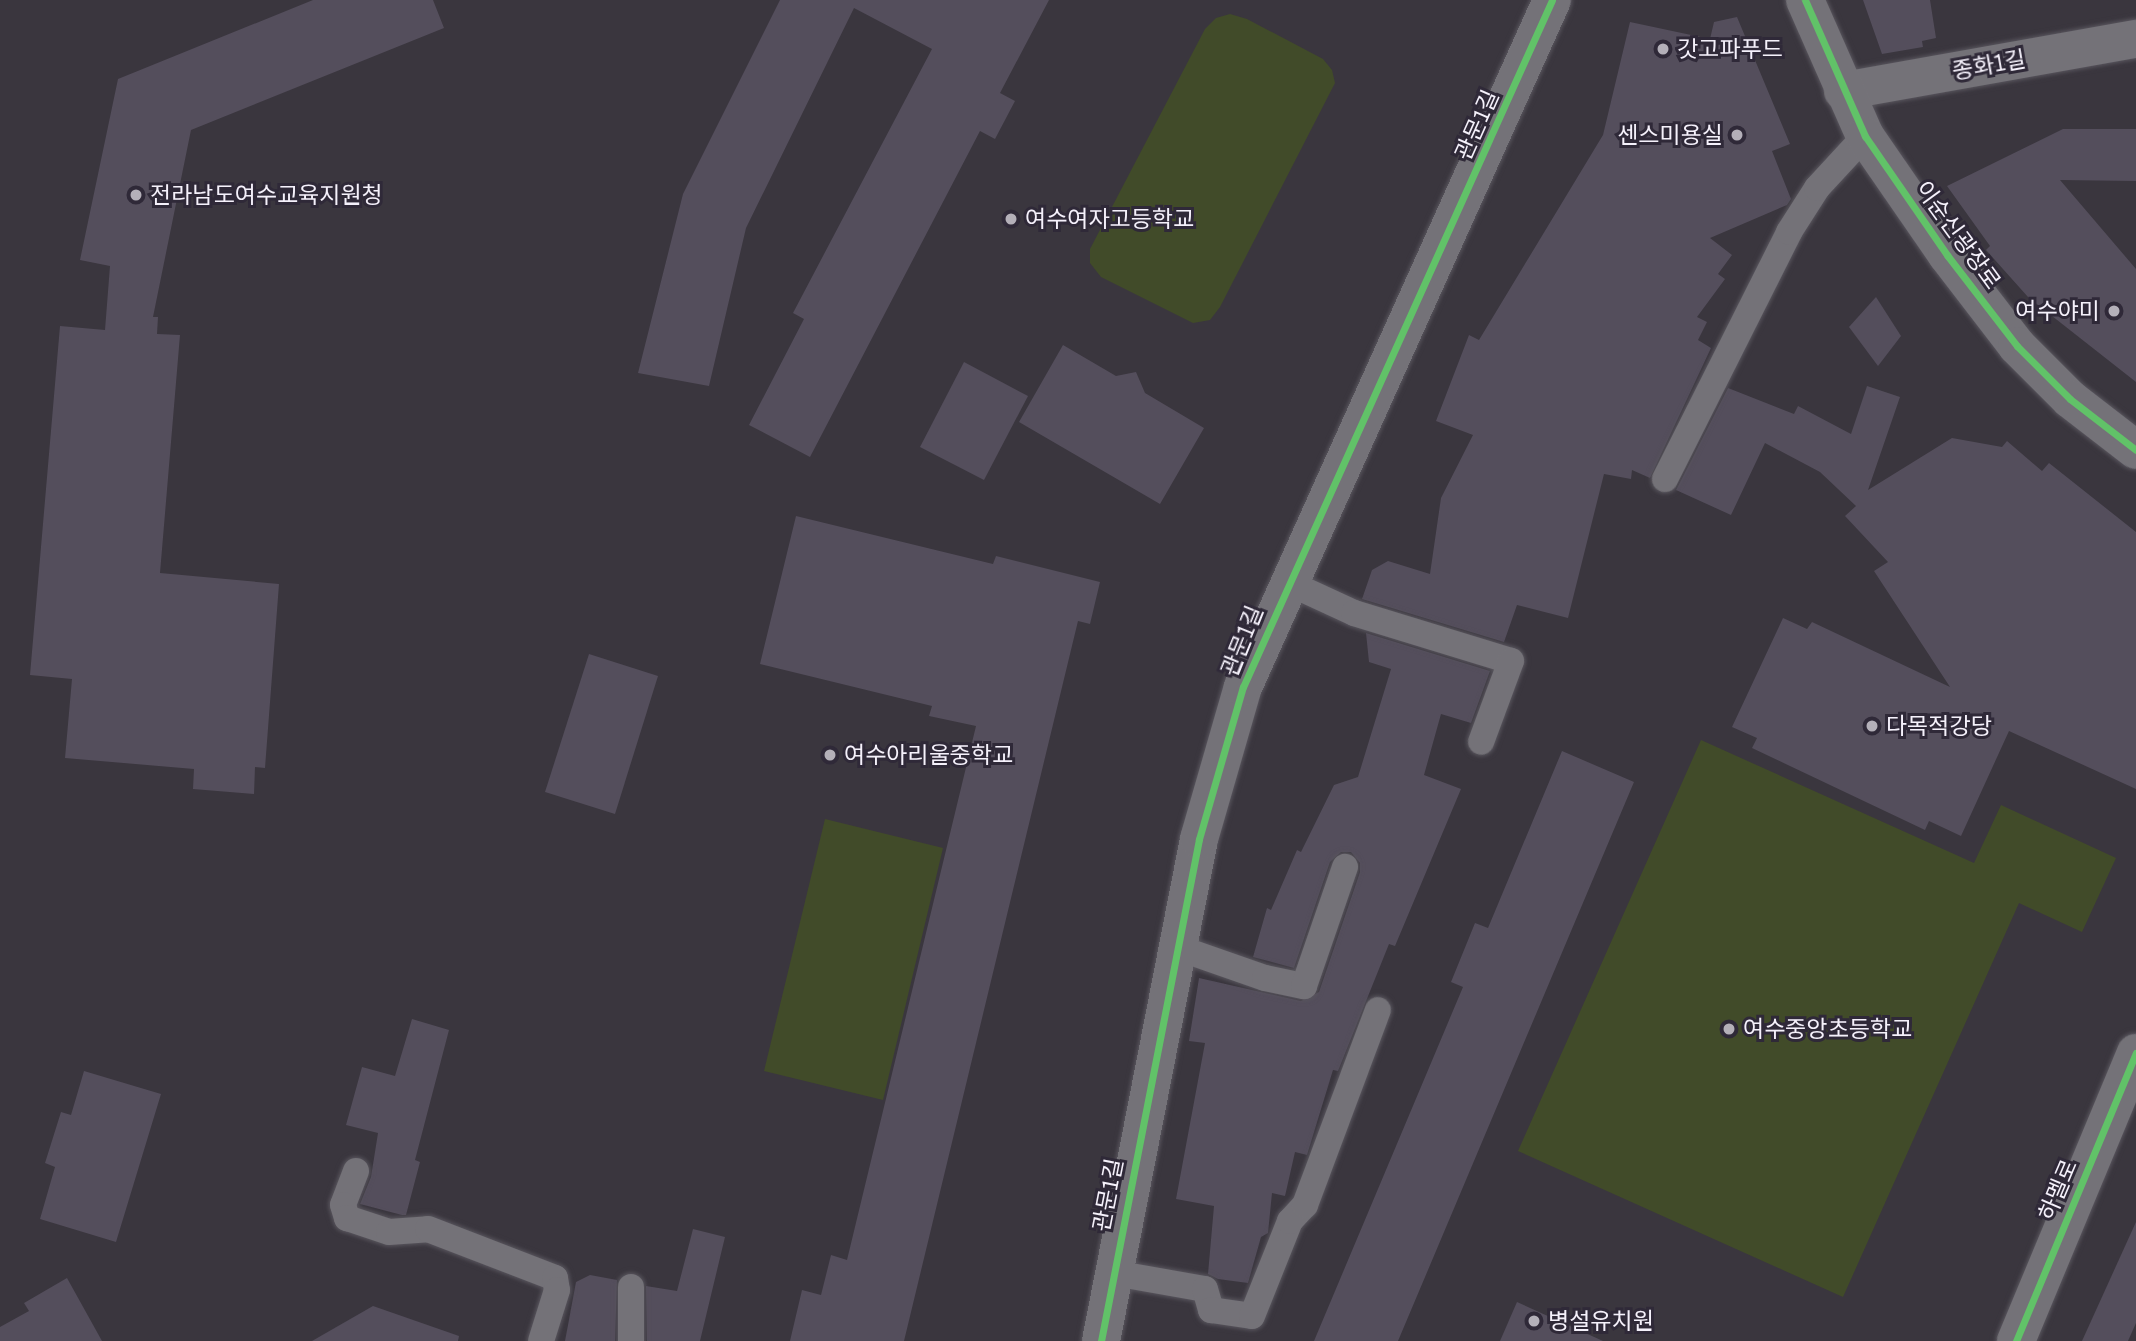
<!DOCTYPE html>
<meta charset="utf-8">
<style>
body{margin:0}
#map{position:relative;width:2136px;height:1341px;overflow:hidden;background:#3a363e;font-family:"Archivo Narrow","Noto Sans KR",sans-serif}
div>[style]{position:absolute}
.green>*{inset:0;background:#414b29}
.building>*{inset:0;background:#544e5c}
.roads{filter:drop-shadow(0 0 2px #58555d) drop-shadow(0 0 2px #58555d)}
.service>*{height:26px;margin:-13px;padding:0 13px;transform-origin:13px;border-radius:13px;background:#747278}
.minor>*{height:38px;margin:-19px;padding:0 19px;transform-origin:19px;border-radius:19px;background:#747278}
.tertiary>*{height:38px;margin:-19px;padding:0 19px;transform-origin:19px;border-radius:19px;background:#747278}
.cycleway>*{height:7px;margin:-3.5px;padding:0 3.5px;transform-origin:3.5px;border-radius:3.5px;background:#61c268}
.dots>*{width:19px;height:19px;translate:-50% -50%;box-sizing:border-box;border:4px solid #2f2938;border-radius:50%}
span{translate:-50% -50%;white-space:nowrap;text-align:center;line-height:1.15;-webkit-text-stroke:6px #2f2938;paint-order:stroke}
.poi-label{font-size:23px;color:#f5f1fb}
.left{translate:0 -50%;text-align:left}
.right{translate:-100% -50%;text-align:right}
.street-label{font-size:23px;color:#f5f1fb}
</style>
<div id="map">
<div class="green">
<i style="clip-path:polygon(1230px 14px,1247px 19px,1323px 59px,1332px 70px,1335px 83px,1220px 307px,1210px 320px,1193px 323px,1101px 277px,1090px 263px,1090px 249px,1205px 29px,1216px 18px)"></i>
<i style="clip-path:polygon(1701px 740px,1974px 863px,2001px 805px,2116px 858px,2082px 932px,2019px 903px,1843px 1297px,1518px 1151px)"></i>
<i style="clip-path:polygon(825px 819px,943px 848px,883px 1100px,764px 1071px)"></i>
</div>
<div class="building">
<i style="clip-path:polygon(313px 0,433px 0,444px 28px,191px 130px,153px 317px,158px 317px,157px 334px,180px 335px,160px 573px,279px 584px,265px 768px,255px 767px,254px 794px,193px 789px,194px 769px,65px 758px,72px 679px,30px 675px,60px 326px,105px 330px,110px 266px,80px 260px,118px 79px)"></i>
<i style="clip-path:polygon(780px 0,1049px 0,1000px 93px,1015px 101px,995px 139px,980px 131px,810px 457px,749px 425px,804px 319px,793px 313px,932px 49px,854px 8px,746px 228px,709px 386px,638px 373px,683px 194px)"></i>
<i style="clip-path:polygon(1863px 0,1930px 0,1936px 38px,1922px 41px,1923px 47px,1882px 54px)"></i>
<i style="clip-path:polygon(1737px 17px,1790px 144px,1772px 151px,1791px 199px,1787px 205px,1710px 238px,1732px 255px,1718px 274px,1725px 279px,1697px 317px,1707px 322px,1698px 340px,1711px 348px,1650px 478px,1632px 470px,1631px 479px,1604px 474px,1568px 618px,1517px 605px,1504px 642px,1362px 599px,1372px 570px,1388px 561px,1430px 574px,1441px 498px,1473px 435px,1436px 421px,1469px 335px,1479px 340px,1603px 135px,1630px 22px,1710px 39px,1714px 22px)"></i>
<i style="clip-path:polygon(2063px 129px,2136px 129px,2136px 181px,2060px 180px,2136px 269px,2136px 382px,2028px 297px,1986px 250px,1990px 246px,1947px 186px)"></i>
<i style="clip-path:polygon(1876px 297px,1901px 336px,1878px 366px,1849px 327px)"></i>
<i style="clip-path:polygon(1063px 345px,1116px 376px,1136px 372px,1145px 393px,1204px 428px,1160px 504px,1019px 422px)"></i>
<i style="clip-path:polygon(964px 362px,1028px 396px,984px 480px,920px 447px)"></i>
<i style="clip-path:polygon(1867px 386px,1900px 397px,1868px 490px,1952px 438px,2002px 447px,2007px 441px,2042px 471px,2049px 463px,2136px 532px,2136px 789px,2009px 731px,1961px 836px,1929px 821px,1925px 830px,1752px 748px,1757px 738px,1732px 727px,1783px 618px,1807px 629px,1812px 622px,1950px 687px,1874px 571px,1888px 562px,1845px 516px,1856px 506px,1820px 472px,1765px 443px,1731px 515px,1676px 490px,1728px 388px,1794px 414px,1798px 406px,1851px 434px)"></i>
<i style="clip-path:polygon(796px 516px,993px 564px,996px 556px,1100px 582px,1090px 624px,1078px 621px,904px 1341px,790px 1341px,802px 1290px,821px 1295px,831px 1255px,847px 1260px,976px 726px,929px 716px,932px 706px,760px 664px)"></i>
<i style="clip-path:polygon(1366px 633px,1490px 671px,1471px 723px,1441px 714px,1424px 775px,1461px 789px,1395px 946px,1389px 944px,1338px 1071px,1333px 1070px,1307px 1155px,1295px 1152px,1285px 1196px,1272px 1193px,1268px 1233px,1261px 1237px,1248px 1283px,1218px 1279px,1208px 1274px,1214px 1206px,1176px 1199px,1205px 1043px,1189px 1041px,1199px 978px,1301px 1001px,1319px 992px,1360px 872px,1360px 863px,1351px 852px,1341px 852px,1330px 862px,1294px 968px,1253px 957px,1267px 908px,1271px 910px,1297px 850px,1301px 852px,1334px 785px,1358px 777px,1391px 669px,1369px 662px)"></i>
<i style="clip-path:polygon(589px 654px,658px 676px,615px 814px,545px 792px)"></i>
<i style="clip-path:polygon(1562px 751px,1634px 782px,1398px 1341px,1314px 1341px,1463px 987px,1451px 982px,1475px 923px,1488px 928px)"></i>
<i style="clip-path:polygon(412px 1019px,449px 1030px,415px 1160px,420px 1162px,406px 1215px,402px 1215px,360px 1204px,371px 1177px,378px 1133px,346px 1125px,362px 1067px,395px 1076px)"></i>
<i style="clip-path:polygon(84px 1071px,161px 1094px,116px 1242px,40px 1219px,55px 1167px,45px 1163px,61px 1112px,71px 1115px)"></i>
<i style="clip-path:polygon(2136px 1222px,2136px 1323px,2128px 1341px,2082px 1341px)"></i>
<i style="clip-path:polygon(693px 1229px,725px 1237px,700px 1341px,647px 1341px,646px 1286px,677px 1291px)"></i>
<i style="clip-path:polygon(590px 1275px,617px 1280px,615px 1341px,565px 1341px,576px 1282px)"></i>
<i style="clip-path:polygon(67px 1278px,102px 1341px,0 1341px,0 1327px,29px 1311px,24px 1303px)"></i>
<i style="clip-path:polygon(1517px 1302px,1603px 1341px,1500px 1341px)"></i>
<i style="clip-path:polygon(373px 1306px,459px 1336px,458px 1341px,312px 1341px)"></i>
</div>
<div class="roads">
<div class="service">
<i style="left:1665px;top:479px;width:276px;rotate:-63.3deg"></i>
<i style="left:1789px;top:232px;width:52px;rotate:-57.5deg"></i>
<i style="left:1817px;top:188px;width:71px;rotate:-47.3deg"></i>
<i style="left:1287px;top:582px;width:74px;rotate:24.8deg"></i>
<i style="left:1354px;top:613px;width:164px;rotate:17deg"></i>
<i style="left:1511px;top:661px;width:86px;rotate:110.3deg"></i>
<i style="left:1176px;top:947px;width:94px;rotate:19.2deg"></i>
<i style="left:1265px;top:978px;width:40px;rotate:12deg"></i>
<i style="left:1304px;top:986px;width:126px;rotate:-71deg"></i>
<i style="left:356px;top:1171px;width:36px;rotate:111deg"></i>
<i style="left:343px;top:1205px;width:14px;rotate:73deg"></i>
<i style="left:347px;top:1218px;width:44px;rotate:18.4deg"></i>
<i style="left:389px;top:1232px;width:39px;rotate:-4deg"></i>
<i style="left:428px;top:1229px;width:136px;rotate:21.1deg"></i>
<i style="left:555px;top:1278px;width:12px;rotate:81deg"></i>
<i style="left:557px;top:1290px;width:53px;rotate:107.4deg"></i>
<i style="left:1114px;top:1273px;width:92px;rotate:10deg"></i>
<i style="left:1205px;top:1289px;width:22px;rotate:74deg"></i>
<i style="left:1211px;top:1310px;width:41px;rotate:8.3deg"></i>
<i style="left:1252px;top:1316px;width:102px;rotate:-68.2deg"></i>
<i style="left:1290px;top:1221px;width:22px;rotate:-47deg"></i>
<i style="left:1305px;top:1205px;width:208px;rotate:-69.5deg"></i>
<i style="left:631px;top:1341px;width:54px;rotate:-90deg"></i>
</div>
<div class="minor">
<i style="left:1843px;top:91px;width:298px;rotate:-10.1deg"></i>
<i style="left:1101px;top:1341px;width:511px;rotate:-78.95deg"></i>
<i style="left:1199px;top:839px;width:158px;rotate:-73.9deg"></i>
<i style="left:1243px;top:687px;width:753px;rotate:-65.78deg"></i>
</div>
<div class="tertiary">
<i style="left:1805px;top:0;width:149px;rotate:66.2deg"></i>
<i style="left:1865px;top:136px;width:145px;rotate:55.4deg"></i>
<i style="left:1947px;top:255px;width:115px;rotate:52.4deg"></i>
<i style="left:2017px;top:346px;width:75px;rotate:45deg"></i>
<i style="left:2070px;top:399px;width:83px;rotate:37.7deg"></i>
<i style="left:2016px;top:1341px;width:312px;rotate:-67.4deg"></i>
</div>
</div>
<div class="cycleway">
<i style="left:1805px;top:0;width:149px;rotate:66.2deg"></i>
<i style="left:1865px;top:136px;width:145px;rotate:55.4deg"></i>
<i style="left:1947px;top:255px;width:115px;rotate:52.4deg"></i>
<i style="left:2017px;top:346px;width:75px;rotate:45deg"></i>
<i style="left:2070px;top:399px;width:83px;rotate:37.7deg"></i>
<i style="left:1101px;top:1341px;width:511px;rotate:-78.95deg"></i>
<i style="left:1199px;top:839px;width:158px;rotate:-73.9deg"></i>
<i style="left:1243px;top:687px;width:753px;rotate:-65.78deg"></i>
<i style="left:2016px;top:1341px;width:312px;rotate:-67.4deg"></i>
</div>
<div class="dots">
<i style="left:1663px;top:49px;background:#b4b0b9"></i>
<i style="left:1737px;top:135px;background:#b4b0b9"></i>
<i style="left:136px;top:195px;background:#b4b0b9"></i>
<i style="left:1011px;top:219px;background:#b4b0b9"></i>
<i style="left:2114px;top:311px;background:#b4b0b9"></i>
<i style="left:1872px;top:726px;background:#b4b0b9"></i>
<i style="left:830px;top:755px;background:#b4b0b9"></i>
<i style="left:1729px;top:1029px;background:#b4b0b9"></i>
<i style="left:1534px;top:1321px;background:#b4b0b9"></i>
</div>
<div class="poi-label">
<span class="left" style="left:1677px;top:49px">갓고파푸드</span>
<span class="right" style="left:1723px;top:135px">센스미용실</span>
<span class="left" style="left:150px;top:195px">전라남도여수교육지원청</span>
<span class="left" style="left:1025px;top:219px">여수여자고등학교</span>
<span class="right" style="left:2100px;top:311px">여수야미</span>
<span class="left" style="left:1886px;top:726px">다목적강당</span>
<span class="left" style="left:844px;top:755px">여수아리울중학교</span>
<span class="left" style="left:1743px;top:1029px">여수중앙초등학교</span>
<span class="left" style="left:1548px;top:1321px">병설유치원</span>
</div>
<div class="street-label">
<span style="left:1989px;top:65px;rotate:-10deg">종화1길</span>
<span style="left:1477px;top:125px;rotate:-66deg">관문1길</span>
<span style="left:1958px;top:235px;rotate:54deg">이순신광장로</span>
<span style="left:1242px;top:641px;rotate:-68deg">관문1길</span>
<span style="left:2058px;top:1190px;rotate:-67deg">하멜로</span>
<span style="left:1108px;top:1195px;rotate:-79deg">관문1길</span>
</div>
</div>
